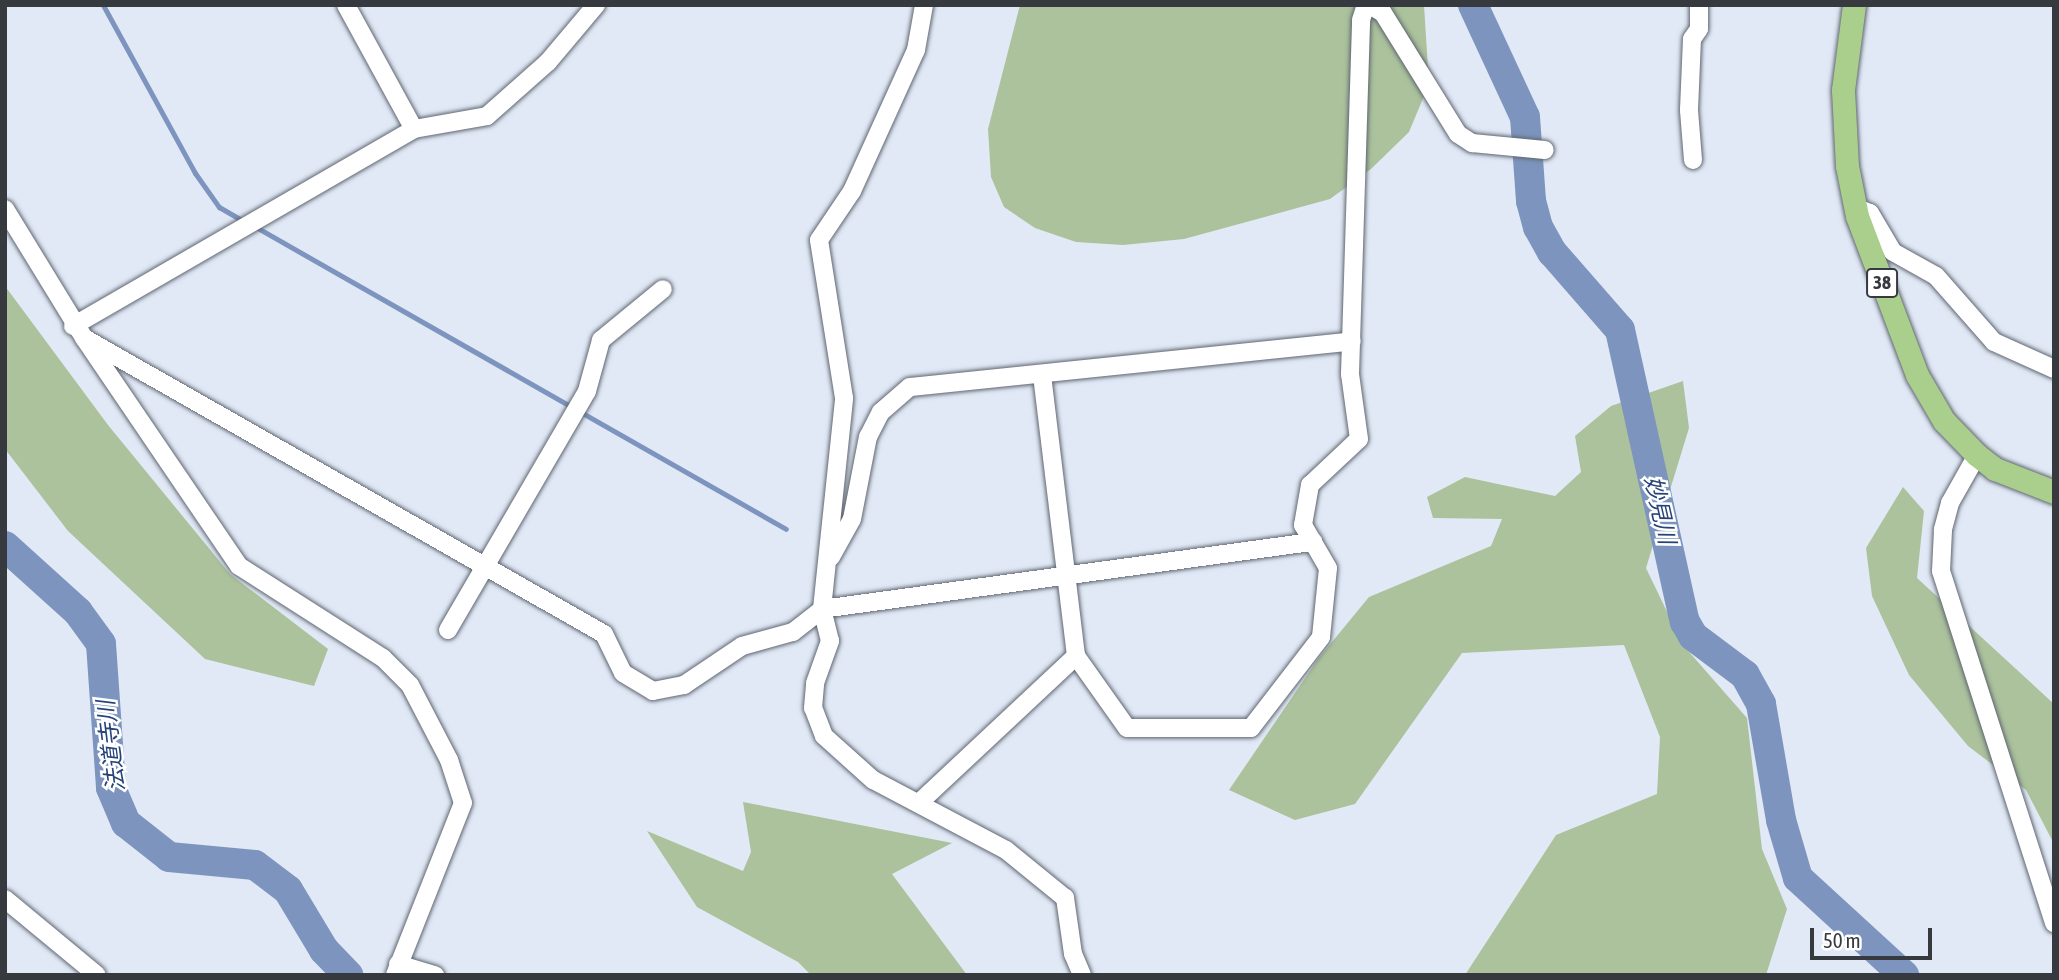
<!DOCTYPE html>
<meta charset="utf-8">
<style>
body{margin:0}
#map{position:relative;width:2059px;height:980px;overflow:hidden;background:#e1e9f6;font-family:"Asap Condensed","Noto Sans JP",sans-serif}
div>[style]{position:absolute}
.green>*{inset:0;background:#abc29c}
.stream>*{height:5px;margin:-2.5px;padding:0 2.5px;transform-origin:2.5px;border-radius:2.5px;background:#7d95be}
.river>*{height:30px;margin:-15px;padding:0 15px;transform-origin:15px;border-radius:15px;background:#7d95be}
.roads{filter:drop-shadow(0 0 2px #5f6671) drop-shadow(0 0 2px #5f6671)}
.minor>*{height:18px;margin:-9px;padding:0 9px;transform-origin:9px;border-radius:9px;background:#fff}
.major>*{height:23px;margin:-11.5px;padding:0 11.5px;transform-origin:11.5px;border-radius:11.5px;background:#aace8b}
span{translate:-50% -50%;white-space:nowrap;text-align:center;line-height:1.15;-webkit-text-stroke:5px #fff;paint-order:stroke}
.shield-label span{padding:2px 5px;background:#fff;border:2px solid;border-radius:5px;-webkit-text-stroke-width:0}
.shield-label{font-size:19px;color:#36393e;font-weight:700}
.water-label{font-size:23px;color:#26447a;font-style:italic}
.frame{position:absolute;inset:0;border:7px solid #36393e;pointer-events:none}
.scale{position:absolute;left:1810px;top:928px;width:122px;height:32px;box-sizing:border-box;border:4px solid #36393e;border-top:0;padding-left:9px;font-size:21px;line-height:24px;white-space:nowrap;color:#36393e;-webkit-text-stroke:5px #fff;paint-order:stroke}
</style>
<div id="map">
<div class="green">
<i style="clip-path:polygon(1020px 5px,1424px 5px,1429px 84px,1409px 132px,1371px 169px,1330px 199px,1184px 239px,1123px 245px,1076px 242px,1035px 228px,1004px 207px,991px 177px,988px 129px)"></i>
<i style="clip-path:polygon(5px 286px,108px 425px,230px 574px,328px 649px,314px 686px,205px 659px,68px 531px,5px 449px)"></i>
<i style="clip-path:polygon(1683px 381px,1689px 428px,1646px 568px,1683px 645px,1747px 718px,1762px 849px,1787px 909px,1766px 975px,1465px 975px,1556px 835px,1657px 794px,1660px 737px,1624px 645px,1462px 653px,1355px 804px,1295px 820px,1229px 790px,1318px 659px,1369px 597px,1491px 546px,1502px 519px,1433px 518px,1427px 497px,1465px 477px,1555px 496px,1581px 472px,1575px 436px,1611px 406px)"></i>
<i style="clip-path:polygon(1903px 487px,1924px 511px,1917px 578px,2054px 704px,2054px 844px,2026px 790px,1968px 746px,1909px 675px,1872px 596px,1866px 548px)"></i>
<i style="clip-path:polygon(743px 802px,952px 843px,892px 874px,967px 975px,811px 975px,798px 962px,697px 907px,647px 831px,743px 871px,751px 852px)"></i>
</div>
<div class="stream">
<i style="left:103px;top:5px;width:192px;rotate:61.3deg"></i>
<i style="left:195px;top:173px;width:42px;rotate:54.8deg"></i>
<i style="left:219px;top:207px;width:30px;rotate:30deg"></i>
<i style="left:254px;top:226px;width:612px;rotate:29.66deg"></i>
</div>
<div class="river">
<i style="left:1473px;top:5px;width:123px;rotate:65.1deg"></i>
<i style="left:1525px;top:117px;width:84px;rotate:85.9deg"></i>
<i style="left:1531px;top:201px;width:27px;rotate:75deg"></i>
<i style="left:1538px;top:227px;width:29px;rotate:61deg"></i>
<i style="left:1552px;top:252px;width:103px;rotate:48.9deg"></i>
<i style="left:1620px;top:330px;width:299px;rotate:77.5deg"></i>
<i style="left:1685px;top:622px;width:16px;rotate:60deg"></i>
<i style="left:1693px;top:636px;width:65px;rotate:36.9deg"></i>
<i style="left:1745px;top:675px;width:33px;rotate:61deg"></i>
<i style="left:1761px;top:704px;width:118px;rotate:80.2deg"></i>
<i style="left:1781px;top:820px;width:60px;rotate:73.7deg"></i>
<i style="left:1798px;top:878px;width:144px;rotate:42.5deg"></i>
<i style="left:5px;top:546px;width:98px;rotate:42.1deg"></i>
<i style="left:78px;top:612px;width:39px;rotate:54deg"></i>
<i style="left:101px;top:644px;width:144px;rotate:86deg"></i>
<i style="left:111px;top:788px;width:38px;rotate:67deg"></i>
<i style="left:126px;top:823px;width:55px;rotate:38.3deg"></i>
<i style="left:169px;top:857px;width:86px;rotate:5.3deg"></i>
<i style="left:255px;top:865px;width:41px;rotate:37.1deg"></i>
<i style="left:288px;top:890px;width:70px;rotate:59deg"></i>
<i style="left:324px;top:950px;width:35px;rotate:46deg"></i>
</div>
<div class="roads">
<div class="minor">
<i style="left:346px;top:5px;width:141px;rotate:61.3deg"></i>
<i style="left:1370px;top:5px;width:15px;rotate:32deg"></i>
<i style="left:1383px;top:13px;width:142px;rotate:58.2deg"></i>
<i style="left:1458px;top:134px;width:17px;rotate:33deg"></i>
<i style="left:1472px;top:143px;width:73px;rotate:5.5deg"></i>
<i style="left:1693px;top:160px;width:50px;rotate:-94.6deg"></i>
<i style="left:1689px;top:110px;width:71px;rotate:-87.6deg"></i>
<i style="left:1692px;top:39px;width:12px;rotate:-55deg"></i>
<i style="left:1699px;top:29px;width:24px;rotate:-90deg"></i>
<i style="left:1855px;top:207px;width:16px;rotate:22deg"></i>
<i style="left:1870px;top:213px;width:45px;rotate:59.5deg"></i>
<i style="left:1893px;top:252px;width:49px;rotate:29.2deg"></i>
<i style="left:1936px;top:276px;width:88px;rotate:48.7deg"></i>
<i style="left:1994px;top:342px;width:66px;rotate:24.2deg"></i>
<i style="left:5px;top:209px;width:151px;rotate:58.5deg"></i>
<i style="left:84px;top:338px;width:598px;rotate:29.65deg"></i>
<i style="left:604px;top:634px;width:43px;rotate:64deg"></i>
<i style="left:623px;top:673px;width:35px;rotate:31deg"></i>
<i style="left:653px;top:691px;width:32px;rotate:-11deg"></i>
<i style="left:684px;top:685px;width:70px;rotate:-33.9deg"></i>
<i style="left:742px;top:646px;width:53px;rotate:-15.4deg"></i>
<i style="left:793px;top:632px;width:37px;rotate:-38deg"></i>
<i style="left:822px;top:609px;width:212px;rotate:-84deg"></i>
<i style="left:844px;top:398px;width:160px;rotate:-99deg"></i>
<i style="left:819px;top:240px;width:59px;rotate:-56deg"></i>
<i style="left:852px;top:191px;width:155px;rotate:-65.6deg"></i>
<i style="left:916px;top:50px;width:46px;rotate:-79.9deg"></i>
<i style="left:73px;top:326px;width:394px;rotate:-30deg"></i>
<i style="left:414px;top:129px;width:74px;rotate:-10.1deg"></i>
<i style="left:487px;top:116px;width:81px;rotate:-41.5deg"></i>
<i style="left:548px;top:62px;width:75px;rotate:-49.9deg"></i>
<i style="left:86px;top:341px;width:272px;rotate:55.8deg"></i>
<i style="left:239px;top:566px;width:171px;rotate:32.6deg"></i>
<i style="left:383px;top:658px;width:38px;rotate:45deg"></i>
<i style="left:410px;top:685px;width:85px;rotate:62.5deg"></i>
<i style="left:449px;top:760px;width:45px;rotate:72deg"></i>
<i style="left:463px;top:803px;width:185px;rotate:111.6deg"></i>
<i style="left:1977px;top:455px;width:55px;rotate:119.4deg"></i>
<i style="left:1950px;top:503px;width:28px;rotate:105deg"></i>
<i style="left:1943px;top:530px;width:41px;rotate:92.8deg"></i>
<i style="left:1941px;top:571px;width:370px;rotate:72.2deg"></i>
<i style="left:831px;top:557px;width:43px;rotate:-61.1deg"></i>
<i style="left:852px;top:519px;width:84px;rotate:-79deg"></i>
<i style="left:868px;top:437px;width:28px;rotate:-63deg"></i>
<i style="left:881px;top:412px;width:38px;rotate:-41deg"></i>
<i style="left:910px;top:387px;width:444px;rotate:-5.9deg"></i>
<i style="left:448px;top:630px;width:276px;rotate:-59.8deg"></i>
<i style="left:587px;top:391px;width:53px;rotate:-74.6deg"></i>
<i style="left:601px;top:340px;width:80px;rotate:-39.4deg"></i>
<i style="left:1076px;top:656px;width:88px;rotate:54.7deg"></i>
<i style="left:1127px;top:728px;width:124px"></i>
<i style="left:1251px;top:728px;width:115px;rotate:-52.4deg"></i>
<i style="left:1321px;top:637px;width:69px;rotate:-84.2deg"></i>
<i style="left:1328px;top:568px;width:50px;rotate:-120.2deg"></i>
<i style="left:1303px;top:525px;width:41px;rotate:-80.1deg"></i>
<i style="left:1310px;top:485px;width:67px;rotate:-43.2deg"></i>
<i style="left:1359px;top:439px;width:66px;rotate:-97.9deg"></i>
<i style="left:1350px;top:374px;width:354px;rotate:-88.2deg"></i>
<i style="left:1361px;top:20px;width:16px;rotate:-72deg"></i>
<i style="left:920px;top:802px;width:214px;rotate:-43.1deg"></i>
<i style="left:1076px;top:656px;width:284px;rotate:-96.9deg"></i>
<i style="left:5px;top:899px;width:119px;rotate:39.6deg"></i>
<i style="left:398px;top:964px;width:39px;rotate:17deg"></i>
<i style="left:1082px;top:975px;width:23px;rotate:-113deg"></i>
<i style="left:1073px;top:954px;width:57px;rotate:-98.1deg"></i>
<i style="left:1065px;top:898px;width:76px;rotate:-140.9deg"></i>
<i style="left:1006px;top:850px;width:150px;rotate:-152.2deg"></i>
<i style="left:873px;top:780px;width:66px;rotate:-138.1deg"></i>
<i style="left:824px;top:736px;width:30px;rotate:-111deg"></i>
<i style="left:813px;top:708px;width:25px;rotate:-85deg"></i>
<i style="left:815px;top:683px;width:45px;rotate:-70.3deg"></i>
<i style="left:830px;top:641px;width:33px;rotate:-104deg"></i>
<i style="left:822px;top:609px;width:496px;rotate:-7.8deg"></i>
</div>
<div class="major">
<i style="left:1854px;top:5px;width:86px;rotate:97.4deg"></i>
<i style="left:1843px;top:90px;width:76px;rotate:87deg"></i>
<i style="left:1847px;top:166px;width:51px;rotate:78.7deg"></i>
<i style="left:1857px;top:216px;width:170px;rotate:69.3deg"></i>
<i style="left:1917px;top:375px;width:53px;rotate:59.6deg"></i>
<i style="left:1944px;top:421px;width:47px;rotate:45.9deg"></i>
<i style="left:1977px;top:455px;width:23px;rotate:38deg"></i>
<i style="left:1995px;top:469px;width:63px;rotate:21.3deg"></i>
</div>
</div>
<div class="shield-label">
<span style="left:1882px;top:283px">38</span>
</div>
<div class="water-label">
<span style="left:1660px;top:510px;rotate:77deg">妙見川</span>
<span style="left:111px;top:746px;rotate:-97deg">法道寺川</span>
</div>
<div class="frame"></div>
<div class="scale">50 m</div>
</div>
